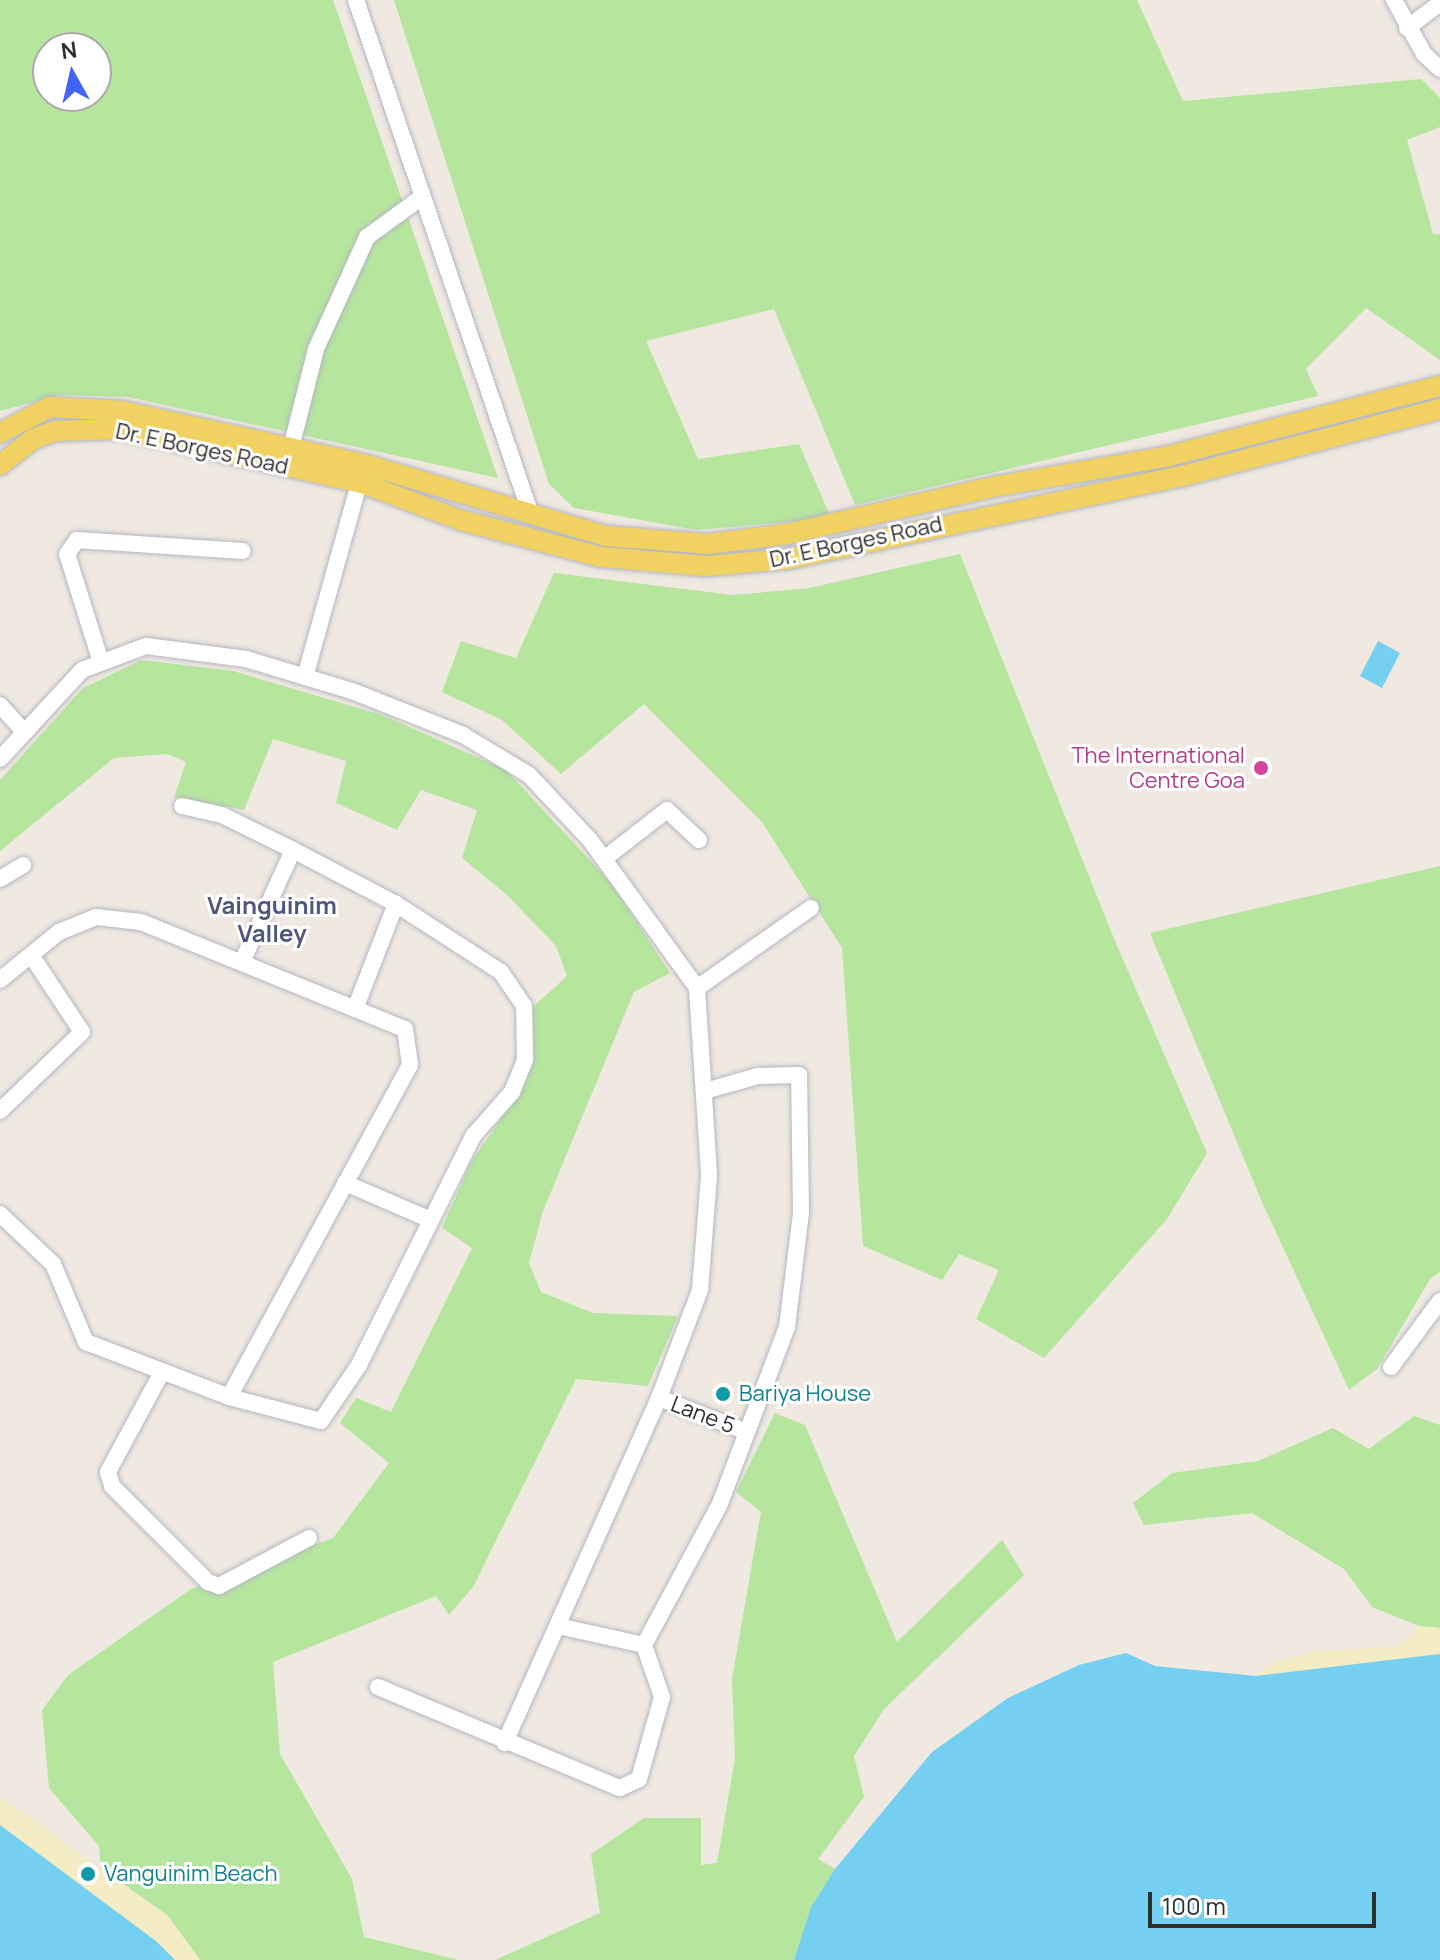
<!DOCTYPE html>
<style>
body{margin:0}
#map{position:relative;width:1440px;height:1960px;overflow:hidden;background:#efe9e1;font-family:Manrope,sans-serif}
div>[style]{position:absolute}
.green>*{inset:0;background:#b6e59e}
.sand>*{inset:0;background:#f3ecc5}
.water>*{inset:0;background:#75cff0}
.roads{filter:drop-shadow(0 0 2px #b4b7c1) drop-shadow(0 0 2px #b4b7c1)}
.minor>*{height:16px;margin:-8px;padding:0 8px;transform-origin:8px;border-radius:8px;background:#fff}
.major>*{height:20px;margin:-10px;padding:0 10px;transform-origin:10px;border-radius:10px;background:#f2d163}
.dots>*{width:22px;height:22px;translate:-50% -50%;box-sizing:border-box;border:4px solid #fff;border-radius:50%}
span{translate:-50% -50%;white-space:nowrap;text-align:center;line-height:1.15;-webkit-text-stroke:6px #fff;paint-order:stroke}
.street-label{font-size:22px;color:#2e2e2e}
.hotel-label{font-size:22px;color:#b23c85}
.right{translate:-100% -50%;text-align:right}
.culture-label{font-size:22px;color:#0d838f}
.left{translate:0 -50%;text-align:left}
.neighbourhood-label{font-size:24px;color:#4d5680;font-weight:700}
.north{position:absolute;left:32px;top:32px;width:80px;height:80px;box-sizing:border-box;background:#fff;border:2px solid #ababab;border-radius:50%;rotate:352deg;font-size:22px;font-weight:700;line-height:32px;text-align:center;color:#2e2e2e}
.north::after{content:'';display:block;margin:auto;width:28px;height:36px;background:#4264fb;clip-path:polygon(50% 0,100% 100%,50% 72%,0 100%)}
.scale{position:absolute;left:1148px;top:1892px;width:228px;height:36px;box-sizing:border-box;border:4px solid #2e2e2e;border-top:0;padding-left:10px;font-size:24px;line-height:28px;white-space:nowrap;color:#2e2e2e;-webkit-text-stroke:6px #fff;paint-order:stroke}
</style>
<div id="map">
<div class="green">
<i style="clip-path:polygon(evenodd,0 0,333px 0,498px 478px,128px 397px,60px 395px,0 411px,0 0,48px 48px,96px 48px,96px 96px,48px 96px,48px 48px)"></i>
<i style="clip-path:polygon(394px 0,1137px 0,1183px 101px,1421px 79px,1440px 98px,1440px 127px,1407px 140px,1433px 234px,1440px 234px,1440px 360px,1366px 308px,1306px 369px,1318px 396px,855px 505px,774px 309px,646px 341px,698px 459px,799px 444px,831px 518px,697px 530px,574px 508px,549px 484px)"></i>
<i style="clip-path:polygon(960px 554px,1115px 941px,1207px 1153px,1167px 1219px,1044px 1358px,976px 1319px,999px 1270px,959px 1254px,942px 1280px,863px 1246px,842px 948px,762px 822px,644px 704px,561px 774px,502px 720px,442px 692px,461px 641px,516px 658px,554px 573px,733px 595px,809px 588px)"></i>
<i style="clip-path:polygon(141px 660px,233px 671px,382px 715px,506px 770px,612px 884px,670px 973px,634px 992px,543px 1211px,529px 1263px,541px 1292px,593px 1313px,678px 1316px,648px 1386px,576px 1379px,473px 1587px,449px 1615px,436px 1596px,273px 1662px,280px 1754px,352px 1879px,364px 1937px,459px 1960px,200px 1960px,167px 1915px,101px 1869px,99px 1846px,49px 1788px,42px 1710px,68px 1675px,191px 1589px,333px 1538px,389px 1463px,340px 1423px,356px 1398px,391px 1412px,472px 1248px,442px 1228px,471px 1162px,513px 1102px,534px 1061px,533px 1007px,567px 976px,556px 946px,506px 894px,462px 858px,477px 810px,421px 790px,397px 830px,336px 803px,346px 761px,273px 739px,244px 810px,174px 797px,186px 762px,168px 754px,114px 758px,0 851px,0 780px,83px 688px)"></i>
<i style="clip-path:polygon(1440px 866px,1440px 1272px,1430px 1279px,1377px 1369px,1349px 1390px,1262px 1202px,1150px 933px)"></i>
<i style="clip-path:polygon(775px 1413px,805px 1425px,897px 1642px,1002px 1540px,1024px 1575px,884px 1709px,854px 1756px,864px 1797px,818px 1859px,835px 1869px,811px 1907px,794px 1960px,495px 1960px,600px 1913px,591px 1854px,644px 1818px,701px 1818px,701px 1865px,717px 1863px,735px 1758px,732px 1679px,761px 1512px,736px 1492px)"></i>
<i style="clip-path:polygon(1414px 1416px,1440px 1425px,1440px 1628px,1419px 1626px,1372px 1607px,1344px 1569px,1252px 1513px,1144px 1525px,1133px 1503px,1172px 1473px,1258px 1461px,1333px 1428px,1369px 1449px)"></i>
</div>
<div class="sand">
<i style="clip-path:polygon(1419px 1626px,1440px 1628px,1440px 1654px,1257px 1676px,1268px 1664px,1315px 1651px,1398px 1646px)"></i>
<i style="clip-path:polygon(0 1797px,167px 1915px,200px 1960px,175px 1960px,0 1825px)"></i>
</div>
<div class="water">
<i style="clip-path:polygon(1378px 641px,1400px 653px,1382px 688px,1360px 676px)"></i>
<i style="clip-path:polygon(1126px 1653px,1155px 1666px,1256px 1676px,1440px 1654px,1440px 1960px,794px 1960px,811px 1907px,835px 1869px,932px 1752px,1008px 1698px,1079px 1665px)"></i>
<i style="clip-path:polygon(0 1825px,156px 1941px,175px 1960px,0 1960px)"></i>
</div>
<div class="roads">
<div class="minor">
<i style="left:356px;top:0;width:544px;rotate:71.23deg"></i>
<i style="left:1394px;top:0;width:62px;rotate:60.9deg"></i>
<i style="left:1424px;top:54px;width:22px;rotate:43deg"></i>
<i style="left:1407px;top:28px;width:41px;rotate:-37.1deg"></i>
<i style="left:291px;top:448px;width:102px;rotate:-75.8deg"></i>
<i style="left:316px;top:349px;width:123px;rotate:-65.5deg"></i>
<i style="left:367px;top:237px;width:68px;rotate:-36deg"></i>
<i style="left:100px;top:659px;width:110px;rotate:-107.4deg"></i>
<i style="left:67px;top:554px;width:17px;rotate:-54deg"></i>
<i style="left:77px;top:540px;width:166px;rotate:3.8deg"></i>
<i style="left:305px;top:677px;width:212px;rotate:-74.4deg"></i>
<i style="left:0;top:705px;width:36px;rotate:48deg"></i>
<i style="left:0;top:759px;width:121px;rotate:-47.3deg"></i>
<i style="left:82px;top:670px;width:68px;rotate:-20.6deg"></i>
<i style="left:146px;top:646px;width:101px;rotate:7.4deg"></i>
<i style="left:246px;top:659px;width:111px;rotate:16.8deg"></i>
<i style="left:352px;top:691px;width:119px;rotate:21.6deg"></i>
<i style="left:463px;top:735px;width:77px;rotate:31.2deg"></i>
<i style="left:529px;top:775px;width:89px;rotate:46.8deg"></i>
<i style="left:590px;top:840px;width:183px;rotate:54.1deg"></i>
<i style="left:697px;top:988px;width:188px;rotate:86.3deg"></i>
<i style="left:709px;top:1176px;width:114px;rotate:94.5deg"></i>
<i style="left:700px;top:1290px;width:116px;rotate:110.8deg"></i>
<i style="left:659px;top:1398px;width:378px;rotate:114.1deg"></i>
<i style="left:604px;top:859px;width:80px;rotate:-37.9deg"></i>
<i style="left:667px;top:810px;width:44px;rotate:43.2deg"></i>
<i style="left:0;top:879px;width:27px;rotate:-31deg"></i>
<i style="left:242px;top:962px;width:123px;rotate:-65.5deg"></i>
<i style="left:0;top:980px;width:76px;rotate:-39.1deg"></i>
<i style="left:59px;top:932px;width:40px;rotate:-22deg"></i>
<i style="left:96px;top:917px;width:45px;rotate:6.3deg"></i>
<i style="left:141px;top:922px;width:285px;rotate:22.1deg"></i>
<i style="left:405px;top:1029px;width:36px;rotate:82deg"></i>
<i style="left:410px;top:1065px;width:378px;rotate:118.6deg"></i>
<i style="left:697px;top:988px;width:139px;rotate:-35.1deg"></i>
<i style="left:355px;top:1009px;width:113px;rotate:-68.7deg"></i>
<i style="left:0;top:1111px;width:114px;rotate:-43.9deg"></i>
<i style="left:82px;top:1032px;width:89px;rotate:-123.5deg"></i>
<i style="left:345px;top:1183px;width:94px;rotate:23.3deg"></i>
<i style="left:0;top:1214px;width:73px;rotate:43.3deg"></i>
<i style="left:53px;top:1264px;width:85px;rotate:67.1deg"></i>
<i style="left:86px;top:1342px;width:153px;rotate:21deg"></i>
<i style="left:229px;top:1397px;width:95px;rotate:14.6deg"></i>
<i style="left:321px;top:1421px;width:68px;rotate:-55.8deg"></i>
<i style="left:359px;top:1365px;width:256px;rotate:-63.5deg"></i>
<i style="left:473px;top:1136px;width:59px;rotate:-48.4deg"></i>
<i style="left:512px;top:1092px;width:35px;rotate:-68deg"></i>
<i style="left:525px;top:1059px;width:53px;rotate:-91.1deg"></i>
<i style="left:524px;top:1006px;width:41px;rotate:-124.1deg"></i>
<i style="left:501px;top:972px;width:125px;rotate:-147.1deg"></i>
<i style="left:396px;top:904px;width:116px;rotate:-152.3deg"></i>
<i style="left:293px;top:850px;width:79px;rotate:-153.8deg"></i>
<i style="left:222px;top:815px;width:41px;rotate:-167.3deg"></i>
<i style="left:1391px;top:1367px;width:82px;rotate:-53.4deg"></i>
<i style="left:162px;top:1372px;width:114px;rotate:118.4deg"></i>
<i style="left:108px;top:1472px;width:15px;rotate:74deg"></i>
<i style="left:112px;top:1486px;width:136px;rotate:45deg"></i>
<i style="left:208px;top:1582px;width:12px;rotate:20deg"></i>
<i style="left:219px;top:1586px;width:102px;rotate:-28.1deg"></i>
<i style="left:659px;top:1398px;width:94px;rotate:21.1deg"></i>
<i style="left:558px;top:1626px;width:88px;rotate:12.5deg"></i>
<i style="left:644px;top:1645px;width:158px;rotate:-61.7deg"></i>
<i style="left:719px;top:1506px;width:191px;rotate:-69.2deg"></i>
<i style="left:787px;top:1327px;width:115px;rotate:-83deg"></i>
<i style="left:801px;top:1213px;width:138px;rotate:-90.8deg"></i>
<i style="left:799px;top:1075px;width:41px;rotate:178.6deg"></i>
<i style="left:758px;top:1076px;width:55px;rotate:164.2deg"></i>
<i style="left:378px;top:1687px;width:262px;rotate:22.7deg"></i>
<i style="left:620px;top:1788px;width:21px;rotate:-25deg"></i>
<i style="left:639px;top:1779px;width:85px;rotate:-74.3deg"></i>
<i style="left:662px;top:1697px;width:55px;rotate:-109.1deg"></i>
</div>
<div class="major">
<i style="left:0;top:433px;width:56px;rotate:-27.5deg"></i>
<i style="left:50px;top:407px;width:72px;rotate:3.2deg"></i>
<i style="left:122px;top:411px;width:248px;rotate:12.4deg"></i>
<i style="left:364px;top:464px;width:252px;rotate:16.6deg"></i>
<i style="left:605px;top:536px;width:103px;rotate:4.4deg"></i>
<i style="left:708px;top:544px;width:80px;rotate:-7.2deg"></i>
<i style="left:787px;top:534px;width:211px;rotate:-12.9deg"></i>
<i style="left:993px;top:487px;width:175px;rotate:-9.9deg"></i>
<i style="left:1165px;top:457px;width:284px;rotate:-14.5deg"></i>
<i style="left:0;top:465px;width:42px;rotate:-38.2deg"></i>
<i style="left:33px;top:439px;width:23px;rotate:-20deg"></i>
<i style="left:55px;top:431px;width:64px;rotate:-1.8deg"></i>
<i style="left:119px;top:429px;width:246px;rotate:12.5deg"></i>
<i style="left:359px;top:482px;width:108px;rotate:20.6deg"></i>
<i style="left:460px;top:520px;width:146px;rotate:14.7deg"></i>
<i style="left:601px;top:557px;width:106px;rotate:4.9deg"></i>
<i style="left:707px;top:566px;width:81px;rotate:-4.9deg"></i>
<i style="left:788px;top:559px;width:408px;rotate:-11.9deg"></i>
<i style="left:1187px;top:475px;width:261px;rotate:-14.6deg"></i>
</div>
</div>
<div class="dots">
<i style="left:1261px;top:768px;background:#d1479c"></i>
<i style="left:723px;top:1394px;background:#0f9aa8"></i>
<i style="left:88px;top:1874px;background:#0f9aa8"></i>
</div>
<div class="street-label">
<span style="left:202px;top:449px;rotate:12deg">Dr. E Borges Road</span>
<span style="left:856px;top:542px;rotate:-12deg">Dr. E Borges Road</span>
<span style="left:703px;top:1415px;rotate:21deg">Lane 5</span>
</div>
<div class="hotel-label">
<span class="right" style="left:1245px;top:768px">The International<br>Centre Goa</span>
</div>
<div class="culture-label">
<span class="left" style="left:739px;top:1394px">Bariya House</span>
<span class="left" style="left:104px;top:1874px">Vanguinim Beach</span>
</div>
<div class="neighbourhood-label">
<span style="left:272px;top:919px">Vainguinim<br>Valley</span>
</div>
<div class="north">N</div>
<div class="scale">100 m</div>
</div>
